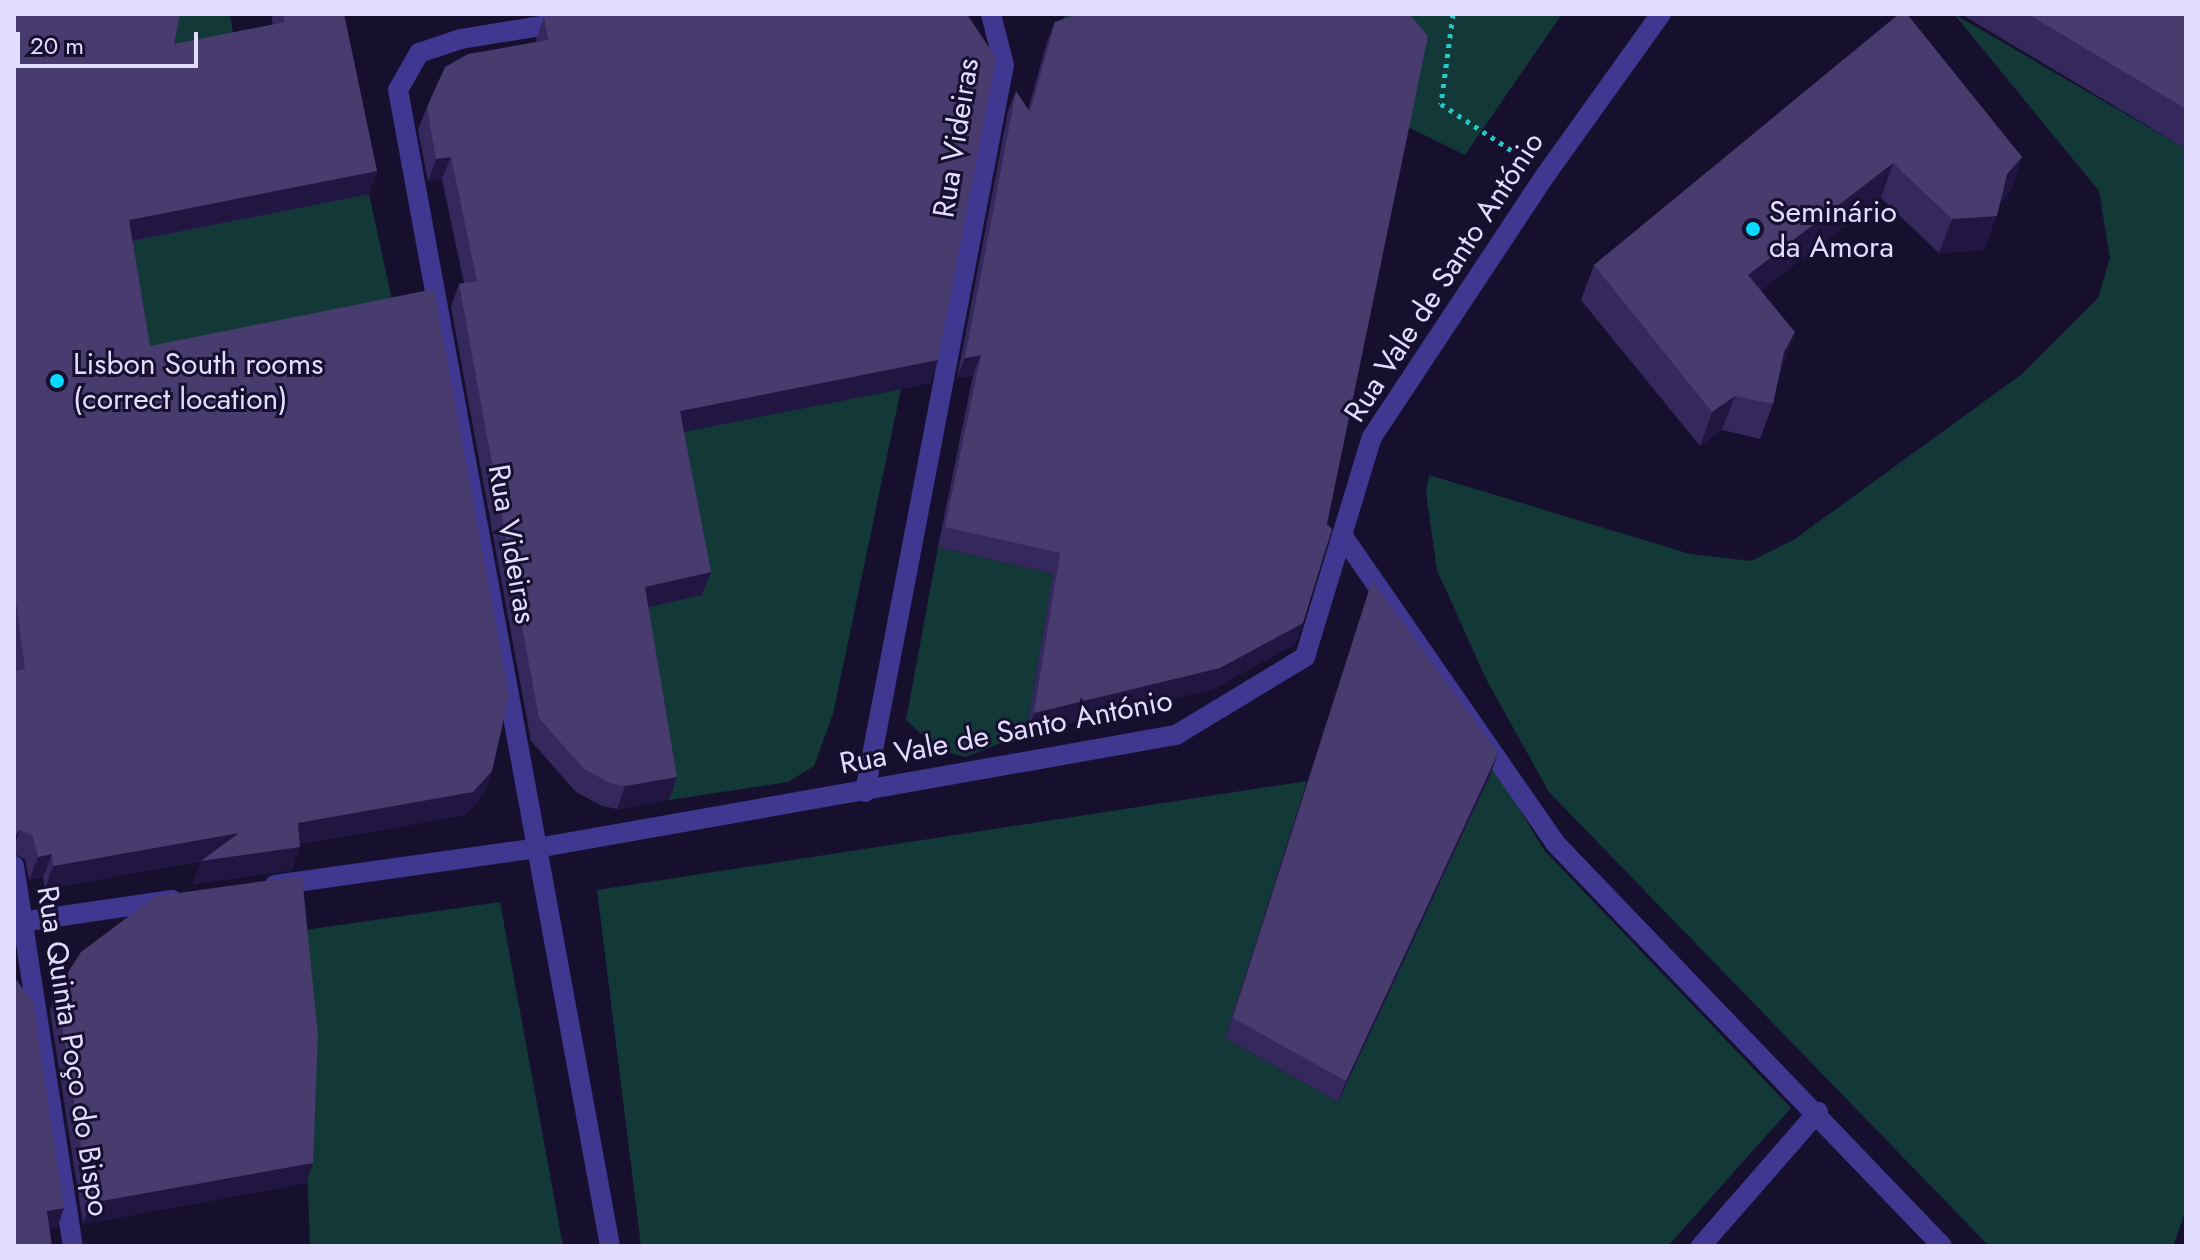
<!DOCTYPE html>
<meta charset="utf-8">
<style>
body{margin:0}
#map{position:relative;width:2200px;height:1260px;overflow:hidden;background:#16102e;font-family:Jost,sans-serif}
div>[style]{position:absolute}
.green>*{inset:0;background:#123838}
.path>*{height:5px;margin-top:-2.5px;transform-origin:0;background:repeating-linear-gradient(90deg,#27c8c7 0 4px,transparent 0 10px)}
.service>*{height:20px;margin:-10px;padding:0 10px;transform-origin:10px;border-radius:10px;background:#3f3790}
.minor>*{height:20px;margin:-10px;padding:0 10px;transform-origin:10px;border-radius:10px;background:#3f3790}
.wall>*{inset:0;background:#35285c}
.shaded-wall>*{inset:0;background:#211642}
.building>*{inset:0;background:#483b6e}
.dots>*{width:22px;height:22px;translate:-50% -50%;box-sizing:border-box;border:4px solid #16102e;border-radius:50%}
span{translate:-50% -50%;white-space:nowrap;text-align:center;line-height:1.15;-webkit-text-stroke:6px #16102e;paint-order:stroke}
.street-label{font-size:30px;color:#e2dcff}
.poi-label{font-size:30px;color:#e2dcff}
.left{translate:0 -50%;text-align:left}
.frame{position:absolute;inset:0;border:16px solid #e2dcff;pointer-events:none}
.scale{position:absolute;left:16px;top:32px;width:182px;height:36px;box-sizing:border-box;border:4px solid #e2dcff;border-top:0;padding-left:10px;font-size:24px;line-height:28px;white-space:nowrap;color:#e2dcff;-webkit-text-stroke:6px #16102e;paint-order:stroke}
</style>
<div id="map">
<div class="green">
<i style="clip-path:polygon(176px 14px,230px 14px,236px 53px,166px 67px)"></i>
<i style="clip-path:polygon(1066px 14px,1562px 14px,1465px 155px,1408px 127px,1047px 42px)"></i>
<i style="clip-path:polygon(1954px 14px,2186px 149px,2186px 1210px,2173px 1246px,1989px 1246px,1549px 792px,1486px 679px,1437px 570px,1426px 493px,1429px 475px,1690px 554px,1751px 561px,1795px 539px,2022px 374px,2098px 298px,2110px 258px,2099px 191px)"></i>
<i style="clip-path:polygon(369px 194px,396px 318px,141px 369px,122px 243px)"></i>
<i style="clip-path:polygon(901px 389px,833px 714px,814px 766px,788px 782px,669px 800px,636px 610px,672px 434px)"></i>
<i style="clip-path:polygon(938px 547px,1053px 574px,1026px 733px,966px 757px,938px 750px,906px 720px)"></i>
<i style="clip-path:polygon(1494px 766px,1544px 850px,1791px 1108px,1668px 1246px,641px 1246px,597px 890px,1307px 781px,1225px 1038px,1338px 1102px)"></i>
<i style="clip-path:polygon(500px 902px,563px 1246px,310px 1246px,298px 931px)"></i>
</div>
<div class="path">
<i style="left:1453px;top:14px;width:91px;rotate:97.6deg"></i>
<i style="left:1441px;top:104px;width:84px;rotate:33.3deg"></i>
</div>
<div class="service">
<i style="left:1555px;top:843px;width:559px;rotate:46.16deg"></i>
<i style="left:1701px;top:1246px;width:178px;rotate:-48.9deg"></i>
</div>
<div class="minor">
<i style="left:1342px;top:535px;width:374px;rotate:55.3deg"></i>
<i style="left:865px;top:792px;width:740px;rotate:-79.18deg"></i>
<i style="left:1004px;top:65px;width:53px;rotate:-104.3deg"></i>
<i style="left:14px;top:866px;width:385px;rotate:81.2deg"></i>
<i style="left:275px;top:885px;width:265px;rotate:-8deg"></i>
<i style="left:537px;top:848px;width:649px;rotate:-10.03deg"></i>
<i style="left:1176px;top:735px;width:151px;rotate:-31.2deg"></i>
<i style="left:1305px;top:657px;width:230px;rotate:-73.1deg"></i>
<i style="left:1372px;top:437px;width:317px;rotate:-56.5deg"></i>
<i style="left:1547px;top:173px;width:196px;rotate:-54.4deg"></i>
<i style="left:14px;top:923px;width:160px;rotate:-8.3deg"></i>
<i style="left:610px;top:1246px;width:1175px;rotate:-100.39deg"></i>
<i style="left:398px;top:90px;width:43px;rotate:-60.4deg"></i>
<i style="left:419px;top:53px;width:44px;rotate:-18.4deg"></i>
<i style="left:461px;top:39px;width:155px;rotate:-9.3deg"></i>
</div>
<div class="wall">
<i style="clip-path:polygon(14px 14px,174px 44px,273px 25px,271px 14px,344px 14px,377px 171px,369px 194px,133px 241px,150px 346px,492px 771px,484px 794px,465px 815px,300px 844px,292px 870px,193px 884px,201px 861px,45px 889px,43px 877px,29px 880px,25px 859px,14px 854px)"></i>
<i style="clip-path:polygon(1899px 14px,2022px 157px,2010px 192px,2000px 202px,1984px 250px,1939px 253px,1881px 198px,1761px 290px,1783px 366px,1780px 372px,1773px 404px,1760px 439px,1722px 430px,1700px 446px,1581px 300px,1594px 265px)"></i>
<i style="clip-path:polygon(1961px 14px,2186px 14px,2186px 149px)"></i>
<i style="clip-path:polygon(544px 17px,938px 360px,930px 383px,684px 431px,711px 572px,702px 595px,648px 607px,669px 800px,617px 809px,602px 806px,576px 792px,531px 741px,451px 307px,459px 284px,464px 283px,442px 179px,428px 182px,418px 130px,427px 107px,537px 42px,536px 40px)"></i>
<i style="clip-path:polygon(1055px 22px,1303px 623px,1295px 644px,1213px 689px,1026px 733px,1053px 574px,938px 547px,973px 375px,957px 378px,1008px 111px,1016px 91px,1028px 110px,1047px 42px)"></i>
<i style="clip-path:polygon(1372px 581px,1498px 753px,1491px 773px,1338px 1102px,1225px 1038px)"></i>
<i style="clip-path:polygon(65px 977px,306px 1183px,83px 1224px,50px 1011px,57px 991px,62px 986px)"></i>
</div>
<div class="shaded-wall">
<i style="clip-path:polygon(451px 157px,442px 179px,428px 182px,436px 159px)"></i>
<i style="clip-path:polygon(2022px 157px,2010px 192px,1994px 208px,2007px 174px)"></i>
<i style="clip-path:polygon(1893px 163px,1881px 198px,1736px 309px,1748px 275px)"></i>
<i style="clip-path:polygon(377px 171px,369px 194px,121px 243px,129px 220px)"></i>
<i style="clip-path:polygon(1997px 216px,1984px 250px,1939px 253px,1952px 219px)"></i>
<i style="clip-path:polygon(1795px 332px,1783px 366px,1771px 387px,1784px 352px)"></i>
<i style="clip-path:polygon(981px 355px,973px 375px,957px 378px,965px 358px)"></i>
<i style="clip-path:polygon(938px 360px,930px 383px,672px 434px,680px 411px)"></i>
<i style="clip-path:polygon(1735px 396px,1722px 430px,1700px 446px,1712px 412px)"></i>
<i style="clip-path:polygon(711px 572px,702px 595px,636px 610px,645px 587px)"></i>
<i style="clip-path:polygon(1303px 623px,1295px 644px,1213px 689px,1026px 733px,1034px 713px)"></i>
<i style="clip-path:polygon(1498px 753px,1491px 773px,1338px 1102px,1346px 1081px)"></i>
<i style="clip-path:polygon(492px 771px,484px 794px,465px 815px,290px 846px,298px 823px)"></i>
<i style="clip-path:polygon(677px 777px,669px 800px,617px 809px,625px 786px)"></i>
<i style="clip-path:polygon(20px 830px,14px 846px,14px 836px)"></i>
<i style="clip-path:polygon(239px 833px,300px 847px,292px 870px,193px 884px,201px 861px,45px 889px,53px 866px)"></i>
<i style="clip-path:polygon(52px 854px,43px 877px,29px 880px,38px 857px)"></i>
<i style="clip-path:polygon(313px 1163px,306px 1183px,83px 1224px,90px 1203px)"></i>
<i style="clip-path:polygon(64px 1208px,57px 1228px,40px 1231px,47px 1211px)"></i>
</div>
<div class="building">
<i style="clip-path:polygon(14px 14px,180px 14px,174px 44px,285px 22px,283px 14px,344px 14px,377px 171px,129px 220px,150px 346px,434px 289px,509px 696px,492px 771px,473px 792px,298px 823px,300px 847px,201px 861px,239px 833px,53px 866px,52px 854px,38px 857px,33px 836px,20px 830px,14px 836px,14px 671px,25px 669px,14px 587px)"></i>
<i style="clip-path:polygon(563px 14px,967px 14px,996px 58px,938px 360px,680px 411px,711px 572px,645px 587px,677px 777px,625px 786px,610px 783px,584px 769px,539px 718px,459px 284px,477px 281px,451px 157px,436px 159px,427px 107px,445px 67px,468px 54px,548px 40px,544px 17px)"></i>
<i style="clip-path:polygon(1078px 14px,1410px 15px,1428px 36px,1327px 524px,1332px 529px,1303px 623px,1220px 668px,1034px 713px,1060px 553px,945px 527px,981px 355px,965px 358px,1016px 91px,1030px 112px,1055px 22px)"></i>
<i style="clip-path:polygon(1899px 14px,1907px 14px,2022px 157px,2007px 174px,1997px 216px,1952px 219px,1893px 163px,1748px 275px,1795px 332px,1784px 352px,1773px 404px,1735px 396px,1712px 412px,1594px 265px)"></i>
<i style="clip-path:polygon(2028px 14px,2186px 14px,2186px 109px)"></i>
<i style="clip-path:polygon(1372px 581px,1498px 753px,1346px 1081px,1233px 1018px)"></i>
<i style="clip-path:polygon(302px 876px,318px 1035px,313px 1163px,90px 1203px,57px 991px,61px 985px,67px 988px,65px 977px,81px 952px,156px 896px)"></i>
<i style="clip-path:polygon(14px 977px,33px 1002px,64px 1208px,47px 1211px,52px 1246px,14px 1246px)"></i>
</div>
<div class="dots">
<i style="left:1753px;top:229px;background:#08daff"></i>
<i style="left:57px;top:381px;background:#08daff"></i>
</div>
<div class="street-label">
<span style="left:956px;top:138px;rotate:-81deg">Rua Videiras</span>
<span style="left:1444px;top:277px;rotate:-57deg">Rua Vale de Santo António</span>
<span style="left:512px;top:544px;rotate:80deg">Rua Videiras</span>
<span style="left:1006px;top:732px;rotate:-11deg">Rua Vale de Santo António</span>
<span style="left:73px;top:1051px;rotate:81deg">Rua Quinta Poço do Bispo</span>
</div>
<div class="poi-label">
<span class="left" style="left:1769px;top:229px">Seminário<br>da Amora</span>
<span class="left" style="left:73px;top:381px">Lisbon South rooms<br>(correct location)</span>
</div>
<div class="frame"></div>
<div class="scale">20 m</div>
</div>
